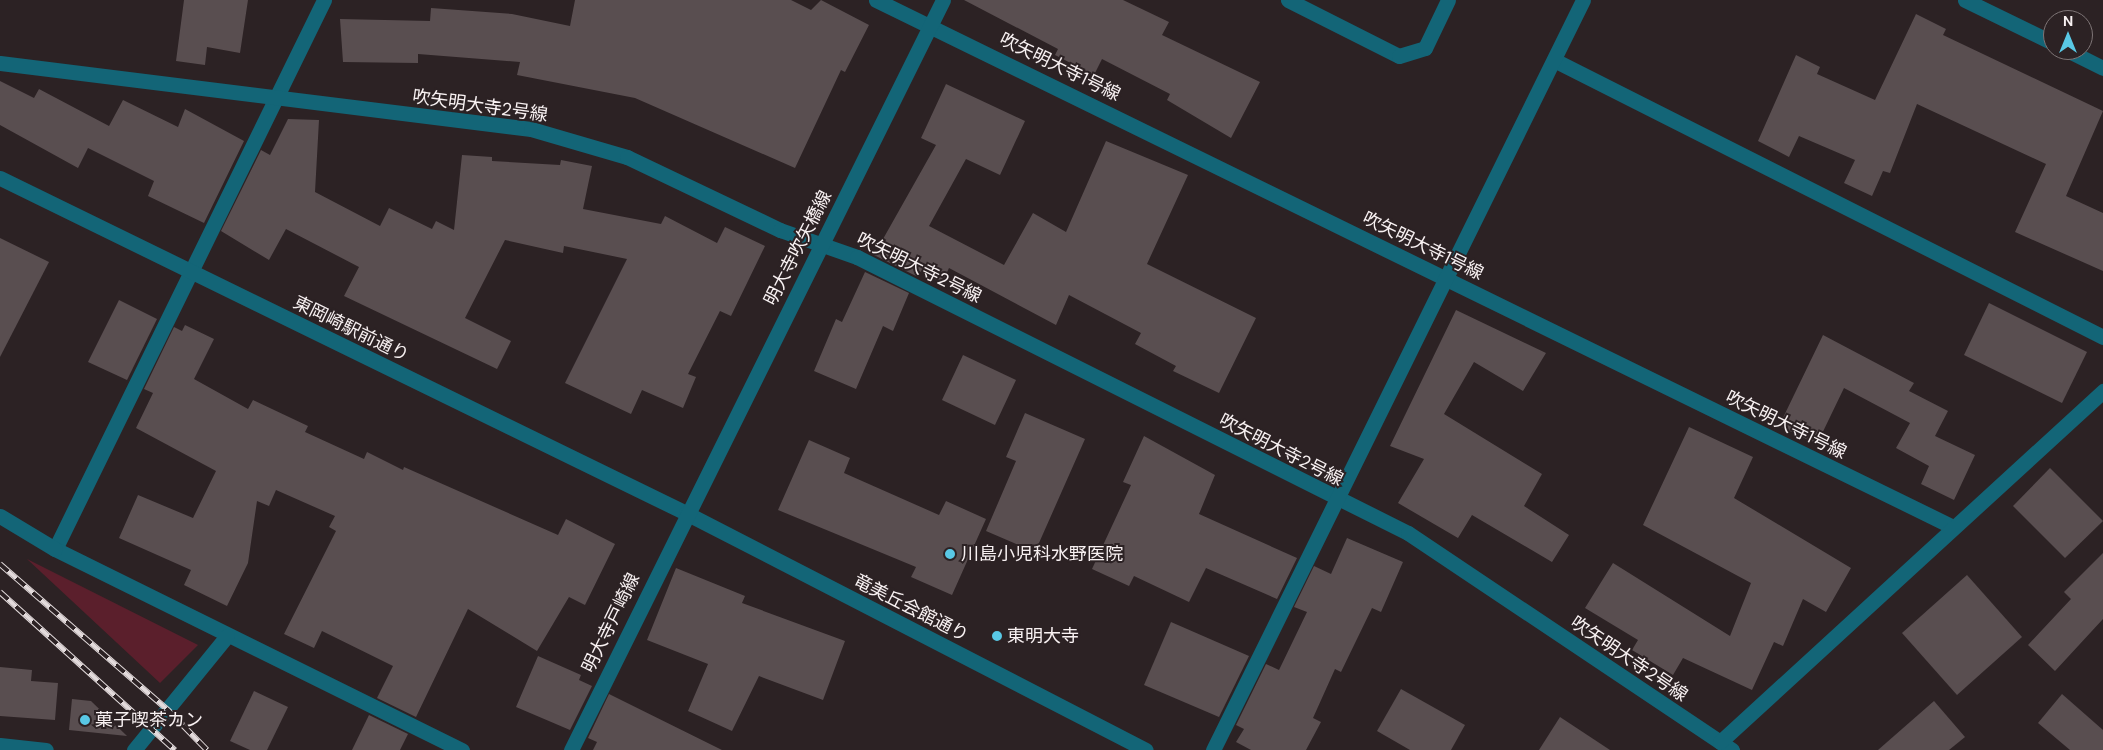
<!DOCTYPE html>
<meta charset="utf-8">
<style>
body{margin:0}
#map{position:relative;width:2103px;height:750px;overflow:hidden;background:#2c2224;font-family:"DM Sans","Noto Sans JP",sans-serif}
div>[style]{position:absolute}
.green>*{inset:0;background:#5b1f2c}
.building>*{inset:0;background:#594e50}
.minor>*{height:15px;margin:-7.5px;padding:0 7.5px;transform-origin:7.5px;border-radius:7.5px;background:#136577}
.rail>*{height:5.5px;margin-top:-2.75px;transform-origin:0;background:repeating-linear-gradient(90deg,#2c2224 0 11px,#e3dbdc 0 22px);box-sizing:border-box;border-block:1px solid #e3dbdc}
.dots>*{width:14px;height:14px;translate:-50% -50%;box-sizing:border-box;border:2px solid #2c2224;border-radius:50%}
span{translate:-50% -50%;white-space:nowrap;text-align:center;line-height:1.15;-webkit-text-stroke:4px #2c2224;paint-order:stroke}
.street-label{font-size:18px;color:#f8f1f2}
.poi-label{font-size:18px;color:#f8f1f2}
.left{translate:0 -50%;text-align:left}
.north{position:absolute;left:2043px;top:10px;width:50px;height:50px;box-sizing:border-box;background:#2c2224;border:1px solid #7e7576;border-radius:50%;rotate:0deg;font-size:14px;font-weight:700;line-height:20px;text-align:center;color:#f8f1f2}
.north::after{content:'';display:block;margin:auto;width:18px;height:22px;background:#59c8e5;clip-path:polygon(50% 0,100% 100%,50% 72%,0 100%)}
</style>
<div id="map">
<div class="green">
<i style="clip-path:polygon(27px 559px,198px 645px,160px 683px)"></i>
</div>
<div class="building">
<i style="clip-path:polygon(184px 0,248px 0,240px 53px,207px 47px,205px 65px,176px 61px)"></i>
<i style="clip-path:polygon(575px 0,791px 0,811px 10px,821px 0,869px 25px,845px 72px,841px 70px,795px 168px,635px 98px,517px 75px,520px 62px,418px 54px,418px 63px,343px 62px,340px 19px,430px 21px,431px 8px,512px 14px,570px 26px)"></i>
<i style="clip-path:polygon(964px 0,1123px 0,1169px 22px,1162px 35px,1260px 82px,1231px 138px,1167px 100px,1170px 94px,1102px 59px,1094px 75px,1055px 55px,1058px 49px)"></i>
<i style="clip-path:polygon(1916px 14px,1946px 29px,1943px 35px,2103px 111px,2066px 196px,2103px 213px,2103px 271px,2015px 232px,2046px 164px,1917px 104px,1890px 173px,1883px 171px,1872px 196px,1844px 183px,1855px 160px,1799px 136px,1789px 157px,1758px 141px,1796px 55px,1820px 67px,1817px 74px,1875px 100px)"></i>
<i style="clip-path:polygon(0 81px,34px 98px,39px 89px,109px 126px,123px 100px,178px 127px,185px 109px,244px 141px,204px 223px,148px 196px,154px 181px,88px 148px,78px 168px,0 125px)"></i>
<i style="clip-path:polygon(946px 84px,1025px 121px,1000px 175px,966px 159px,929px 226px,1004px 265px,1033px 213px,1066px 232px,1106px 141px,1188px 175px,1147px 264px,1256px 318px,1219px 393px,1173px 371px,1176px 366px,1135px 344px,1141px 333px,1069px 295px,1056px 325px,949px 268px,942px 283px,919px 271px,916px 276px,874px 255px,936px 145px,921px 138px)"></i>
<i style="clip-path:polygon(288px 119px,319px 120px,315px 192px,380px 226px,389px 208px,432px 229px,436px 221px,454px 230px,462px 155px,492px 157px,492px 161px,560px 165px,561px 160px,592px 166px,583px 209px,661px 224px,665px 216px,717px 243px,725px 227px,765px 246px,731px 316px,720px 311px,688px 374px,696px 377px,683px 408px,642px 390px,631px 414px,565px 383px,627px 259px,564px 246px,563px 253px,505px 240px,465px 318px,511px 341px,497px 369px,344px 296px,359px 267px,286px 229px,269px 260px,221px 231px,261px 150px,270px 155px)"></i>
<i style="clip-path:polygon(0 238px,49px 262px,0 357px)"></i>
<i style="clip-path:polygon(865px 272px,909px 293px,893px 331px,883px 326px,856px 389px,814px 371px,836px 319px,842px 322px)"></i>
<i style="clip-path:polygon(119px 300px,157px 319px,127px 380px,88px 362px)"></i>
<i style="clip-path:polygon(1989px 303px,2087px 352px,2062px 403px,1964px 355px)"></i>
<i style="clip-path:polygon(1456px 310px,1546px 353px,1523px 391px,1474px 362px,1444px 414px,1542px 474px,1524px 506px,1569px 535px,1552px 562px,1472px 515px,1458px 538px,1398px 503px,1424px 459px,1390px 446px)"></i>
<i style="clip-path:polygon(185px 325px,214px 339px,194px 379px,248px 409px,253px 400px,308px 426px,305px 432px,364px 459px,367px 452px,403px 470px,404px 467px,558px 535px,566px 519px,615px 544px,585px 605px,569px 597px,537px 651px,468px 609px,416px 717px,377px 698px,393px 666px,322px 631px,314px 648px,284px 634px,336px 531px,329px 527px,335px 516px,276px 490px,269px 506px,257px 501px,248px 563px,227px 606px,184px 585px,191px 570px,119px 538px,138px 495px,193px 518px,216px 471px,136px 428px,153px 393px,144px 389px,174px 327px,182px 331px)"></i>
<i style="clip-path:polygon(1823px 335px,1914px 383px,1909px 391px,1948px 411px,1935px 436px,1975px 455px,1954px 500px,1921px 484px,1929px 466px,1896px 448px,1910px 423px,1844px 388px,1817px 444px,1779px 426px)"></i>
<i style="clip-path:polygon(963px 355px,1016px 380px,995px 425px,942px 400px)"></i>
<i style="clip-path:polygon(1025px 413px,1085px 439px,1035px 552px,986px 531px,1016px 461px,1006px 457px)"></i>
<i style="clip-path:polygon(1689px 427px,1753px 457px,1734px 498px,1851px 568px,1826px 612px,1803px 599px,1783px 646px,1774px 642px,1752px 690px,1683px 658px,1673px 675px,1632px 650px,1638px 640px,1585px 608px,1613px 563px,1730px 636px,1751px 583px,1643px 525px)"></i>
<i style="clip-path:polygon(1144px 436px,1215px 475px,1199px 514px,1297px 558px,1277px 599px,1206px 568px,1189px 602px,1134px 576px,1129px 586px,1092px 569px,1131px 485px,1123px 482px)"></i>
<i style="clip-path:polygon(809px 440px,850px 458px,844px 473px,939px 515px,946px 501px,986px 519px,952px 595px,911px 577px,916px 567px,778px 510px)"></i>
<i style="clip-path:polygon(2050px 468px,2103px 521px,2065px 558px,2013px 506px)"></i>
<i style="clip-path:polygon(1347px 538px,1403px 562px,1381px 612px,1372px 608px,1341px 672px,1335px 669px,1313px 718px,1321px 722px,1306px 750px,1251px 750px,1236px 742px,1244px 729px,1236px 725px,1266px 664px,1279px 670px,1307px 612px,1294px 607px,1314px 566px,1331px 574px)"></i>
<i style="clip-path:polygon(2103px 553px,2103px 619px,2055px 671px,2028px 645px,2071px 599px,2064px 592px)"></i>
<i style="clip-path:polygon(676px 568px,745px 596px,742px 603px,845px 641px,823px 700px,759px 676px,732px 731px,688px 711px,708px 664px,647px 640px)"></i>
<i style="clip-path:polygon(1967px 575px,2022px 637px,1957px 695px,1902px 633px)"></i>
<i style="clip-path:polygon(1171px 622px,1249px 656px,1219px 717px,1144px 685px)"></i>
<i style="clip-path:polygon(538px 656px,581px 675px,579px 680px,592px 686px,570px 730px,516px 707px)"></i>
<i style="clip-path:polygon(0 667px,32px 670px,31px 681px,58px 683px,55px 720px,0 716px)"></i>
<i style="clip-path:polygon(1401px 689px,1465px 725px,1451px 750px,1410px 750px,1377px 731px)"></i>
<i style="clip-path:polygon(254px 691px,288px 707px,267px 750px,250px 750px,230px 741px)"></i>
<i style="clip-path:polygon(609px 694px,722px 750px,593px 750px,597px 742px,588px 738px)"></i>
<i style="clip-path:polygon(2062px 694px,2103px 730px,2103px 750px,2070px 750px,2038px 723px)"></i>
<i style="clip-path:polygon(72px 699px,91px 701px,127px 736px,69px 730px)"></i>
<i style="clip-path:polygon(1934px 701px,1965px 737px,1949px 750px,1878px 750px)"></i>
<i style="clip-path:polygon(369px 715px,408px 734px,400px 750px,352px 750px)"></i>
<i style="clip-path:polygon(1560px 717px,1610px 750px,1539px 750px)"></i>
</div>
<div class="minor">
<i style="left:324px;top:0;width:611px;rotate:116.1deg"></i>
<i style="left:55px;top:549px;width:454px;rotate:26.3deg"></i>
<i style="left:876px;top:0;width:1199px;rotate:26.07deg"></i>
<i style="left:1288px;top:0;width:124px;rotate:26.8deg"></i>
<i style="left:1399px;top:56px;width:27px;rotate:-17deg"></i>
<i style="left:1425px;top:48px;width:53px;rotate:-64.4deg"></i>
<i style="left:1965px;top:0;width:98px;rotate:26deg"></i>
<i style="left:2067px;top:50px;width:40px;rotate:26.6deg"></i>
<i style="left:1554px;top:60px;width:615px;rotate:26.77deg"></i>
<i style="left:0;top:63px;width:535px;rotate:7.09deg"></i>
<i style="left:531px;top:129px;width:100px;rotate:16.3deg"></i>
<i style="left:627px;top:157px;width:170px;rotate:25.5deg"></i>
<i style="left:780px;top:230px;width:82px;rotate:19.3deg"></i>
<i style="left:857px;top:257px;width:616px;rotate:26.61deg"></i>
<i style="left:1408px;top:533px;width:390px;rotate:33.8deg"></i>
<i style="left:0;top:178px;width:763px;rotate:26.03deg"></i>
<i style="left:686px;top:513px;width:517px;rotate:27.26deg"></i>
<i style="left:0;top:516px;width:64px;rotate:31deg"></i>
<i style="left:1720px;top:742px;width:520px;rotate:-42.5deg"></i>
<i style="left:0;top:745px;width:46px;rotate:6.2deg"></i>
<i style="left:134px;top:750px;width:147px;rotate:-50.8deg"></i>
<i style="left:571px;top:750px;width:837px;rotate:-63.62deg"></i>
<i style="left:1213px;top:750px;width:836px;rotate:-63.74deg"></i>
</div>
<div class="rail">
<i style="left:0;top:564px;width:223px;rotate:41deg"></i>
<i style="left:168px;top:710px;width:56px;rotate:45.7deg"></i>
<i style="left:0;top:592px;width:236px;rotate:42.1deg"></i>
</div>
<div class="dots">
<i style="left:950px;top:554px;background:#59c8e5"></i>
<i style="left:997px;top:636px;background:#59c8e5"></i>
<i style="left:85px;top:720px;background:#59c8e5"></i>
</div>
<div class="street-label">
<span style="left:1060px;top:67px;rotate:26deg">吹矢明大寺1号線</span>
<span style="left:480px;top:106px;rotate:8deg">吹矢明大寺2号線</span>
<span style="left:1423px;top:246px;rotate:26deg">吹矢明大寺1号線</span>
<span style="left:798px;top:248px;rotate:-63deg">明大寺吹矢橋線</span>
<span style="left:919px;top:268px;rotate:26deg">吹矢明大寺2号線</span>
<span style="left:351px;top:329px;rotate:26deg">東岡崎駅前通り</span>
<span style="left:1786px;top:425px;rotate:26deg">吹矢明大寺1号線</span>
<span style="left:1281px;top:450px;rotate:27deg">吹矢明大寺2号線</span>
<span style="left:911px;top:608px;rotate:27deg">竜美丘会館通り</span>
<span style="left:611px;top:623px;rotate:-64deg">明大寺戸崎線</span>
<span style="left:1629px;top:659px;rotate:34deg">吹矢明大寺2号線</span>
</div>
<div class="poi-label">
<span class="left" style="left:961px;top:554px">川島小児科水野医院</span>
<span class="left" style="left:1007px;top:636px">東明大寺</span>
<span class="left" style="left:95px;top:720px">菓子喫茶カン</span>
</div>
<div class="north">N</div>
</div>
